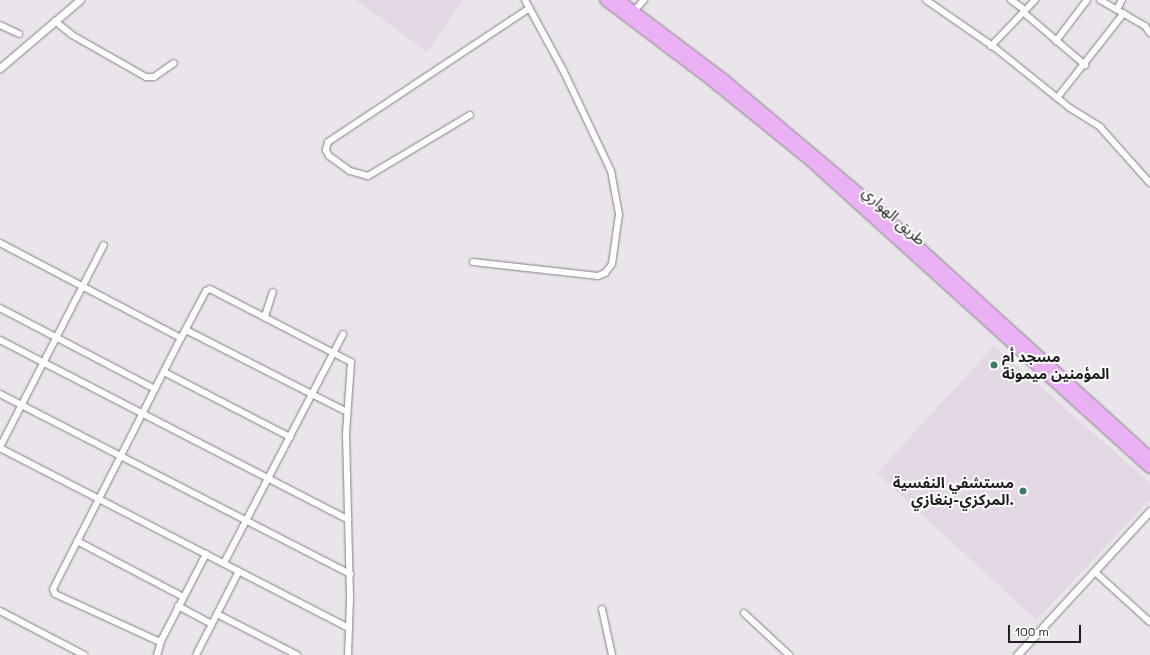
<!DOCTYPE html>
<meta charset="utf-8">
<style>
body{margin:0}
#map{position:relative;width:1150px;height:655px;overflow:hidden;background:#eae5eb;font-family:"Space Grotesk","Noto Sans Arabic",sans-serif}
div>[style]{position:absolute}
.built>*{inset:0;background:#e2d8e3}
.roads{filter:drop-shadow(0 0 1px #837f84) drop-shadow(0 0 1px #837f84)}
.minor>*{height:6px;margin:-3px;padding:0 3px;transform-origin:3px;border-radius:3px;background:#fff}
.tertiary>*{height:7px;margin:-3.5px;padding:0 3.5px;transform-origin:3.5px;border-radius:3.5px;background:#fff}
.trunk>*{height:10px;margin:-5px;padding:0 5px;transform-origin:5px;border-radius:5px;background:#eab0f4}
.dots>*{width:11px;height:11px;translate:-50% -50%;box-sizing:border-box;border:2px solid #fff;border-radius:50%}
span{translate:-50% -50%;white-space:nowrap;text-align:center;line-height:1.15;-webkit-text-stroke:4px #fff;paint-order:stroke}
.street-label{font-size:15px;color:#201e20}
.poi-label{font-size:15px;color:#201e20;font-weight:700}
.left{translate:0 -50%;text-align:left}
.right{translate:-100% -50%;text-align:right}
.scale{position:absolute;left:1008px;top:625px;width:73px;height:18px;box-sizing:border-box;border:2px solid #201e20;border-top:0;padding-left:5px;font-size:12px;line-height:14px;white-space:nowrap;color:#201e20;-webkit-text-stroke:3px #fff;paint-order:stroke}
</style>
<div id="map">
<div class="built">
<i style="clip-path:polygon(356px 0,463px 0,427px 52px)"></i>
<i style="clip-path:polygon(994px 346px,1150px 483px,1150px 500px,1036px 620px,877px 473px)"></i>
</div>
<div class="roads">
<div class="minor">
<i style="left:926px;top:0;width:83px;rotate:34.7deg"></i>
<i style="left:994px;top:47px;width:97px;rotate:38.8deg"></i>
<i style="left:1070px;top:108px;width:36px;rotate:32deg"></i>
<i style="left:1100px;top:127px;width:75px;rotate:48.2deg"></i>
<i style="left:1011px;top:0;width:17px;rotate:36deg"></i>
<i style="left:1100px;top:0;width:52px;rotate:30deg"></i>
<i style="left:1145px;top:26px;width:9px;rotate:54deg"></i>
<i style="left:1117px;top:9px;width:10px;rotate:-61deg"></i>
<i style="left:634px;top:11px;width:15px;rotate:-48deg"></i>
<i style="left:1023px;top:12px;width:82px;rotate:40.5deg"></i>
<i style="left:55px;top:21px;width:22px;rotate:39deg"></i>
<i style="left:72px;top:35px;width:85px;rotate:29.6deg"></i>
<i style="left:146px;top:77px;width:8px"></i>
<i style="left:154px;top:77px;width:24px;rotate:-35deg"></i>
<i style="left:0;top:25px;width:21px;rotate:25deg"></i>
<i style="left:1056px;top:41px;width:51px;rotate:-52.9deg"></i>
<i style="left:991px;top:46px;width:64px;rotate:-46.3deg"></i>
<i style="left:1057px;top:98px;width:108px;rotate:-51.8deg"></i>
<i style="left:470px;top:115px;width:119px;rotate:149.1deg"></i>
<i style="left:368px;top:176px;width:19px;rotate:-164deg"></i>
<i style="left:350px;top:171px;width:26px;rotate:-144deg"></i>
<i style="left:329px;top:156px;width:7px;rotate:-117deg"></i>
<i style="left:326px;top:150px;width:8px;rotate:-76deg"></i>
<i style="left:328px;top:142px;width:242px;rotate:-33.6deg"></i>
<i style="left:0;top:243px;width:204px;rotate:27.7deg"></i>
<i style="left:473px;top:262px;width:126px;rotate:6.4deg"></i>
<i style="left:598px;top:276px;width:8px;rotate:-23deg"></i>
<i style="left:605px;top:273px;width:11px;rotate:-52deg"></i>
<i style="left:612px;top:264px;width:50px;rotate:-82deg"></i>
<i style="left:619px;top:214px;width:44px;rotate:-100.5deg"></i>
<i style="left:611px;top:171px;width:112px;rotate:-115.4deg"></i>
<i style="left:563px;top:70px;width:80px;rotate:-118.5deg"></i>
<i style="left:0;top:308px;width:175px;rotate:27.6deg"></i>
<i style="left:265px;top:316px;width:25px;rotate:-72deg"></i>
<i style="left:186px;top:330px;width:181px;rotate:27deg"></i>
<i style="left:0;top:340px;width:392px;rotate:27.3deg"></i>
<i style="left:164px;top:372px;width:142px;rotate:27.3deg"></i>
<i style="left:0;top:394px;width:394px;rotate:27.2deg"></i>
<i style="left:0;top:447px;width:227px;rotate:-62.8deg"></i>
<i style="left:0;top:448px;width:393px;rotate:27.3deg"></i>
<i style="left:77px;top:541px;width:120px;rotate:27.8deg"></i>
<i style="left:224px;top:563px;width:258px;rotate:-62.5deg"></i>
<i style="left:1095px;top:572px;width:74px;rotate:42.3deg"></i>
<i style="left:178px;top:606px;width:38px;rotate:28deg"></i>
<i style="left:602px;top:609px;width:47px;rotate:77.7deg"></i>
<i style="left:0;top:611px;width:95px;rotate:27.6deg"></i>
<i style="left:744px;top:613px;width:62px;rotate:43deg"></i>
<i style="left:217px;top:614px;width:90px;rotate:27.1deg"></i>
<i style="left:160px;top:642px;width:115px;rotate:-155.4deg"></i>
<i style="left:55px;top:594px;width:5px;rotate:-112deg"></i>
<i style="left:53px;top:589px;width:282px;rotate:-63deg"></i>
<i style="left:181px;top:338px;width:53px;rotate:-62deg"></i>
<i style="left:206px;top:291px;width:4px;rotate:-27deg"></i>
<i style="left:210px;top:289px;width:159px;rotate:27.4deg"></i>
<i style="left:351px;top:362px;width:72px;rotate:94deg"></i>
<i style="left:346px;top:434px;width:165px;rotate:88.6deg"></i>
<i style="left:350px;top:599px;width:56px;rotate:92deg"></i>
<i style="left:157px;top:655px;width:17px;rotate:-73deg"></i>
<i style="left:162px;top:639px;width:96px;rotate:-62.6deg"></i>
<i style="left:196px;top:655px;width:94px;rotate:-62.9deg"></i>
</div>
<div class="tertiary">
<i style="left:0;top:68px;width:105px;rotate:-40.4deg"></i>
<i style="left:1017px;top:655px;width:196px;rotate:-47.3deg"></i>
</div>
<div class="trunk">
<i style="left:605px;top:0;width:134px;rotate:37.1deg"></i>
<i style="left:712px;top:81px;width:124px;rotate:39.1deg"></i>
<i style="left:808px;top:159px;width:461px;rotate:42.1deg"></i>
<i style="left:619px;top:0;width:134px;rotate:37.1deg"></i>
<i style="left:726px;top:81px;width:191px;rotate:40.1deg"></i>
<i style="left:872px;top:204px;width:376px;rotate:42.3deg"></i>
</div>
</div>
<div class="dots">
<i style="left:994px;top:365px;background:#3b7a67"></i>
<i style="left:1023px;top:491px;background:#3b7a67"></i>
</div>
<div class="street-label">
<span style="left:894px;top:216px;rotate:42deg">طريق الهواري</span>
</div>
<div class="poi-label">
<span class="left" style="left:1002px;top:365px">مسجد أم<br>المؤمنين ميمونة</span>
<span class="right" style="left:1014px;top:491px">مستشفي النفسية<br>المركزي-بنغازي.</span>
</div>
<div class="scale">100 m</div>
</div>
